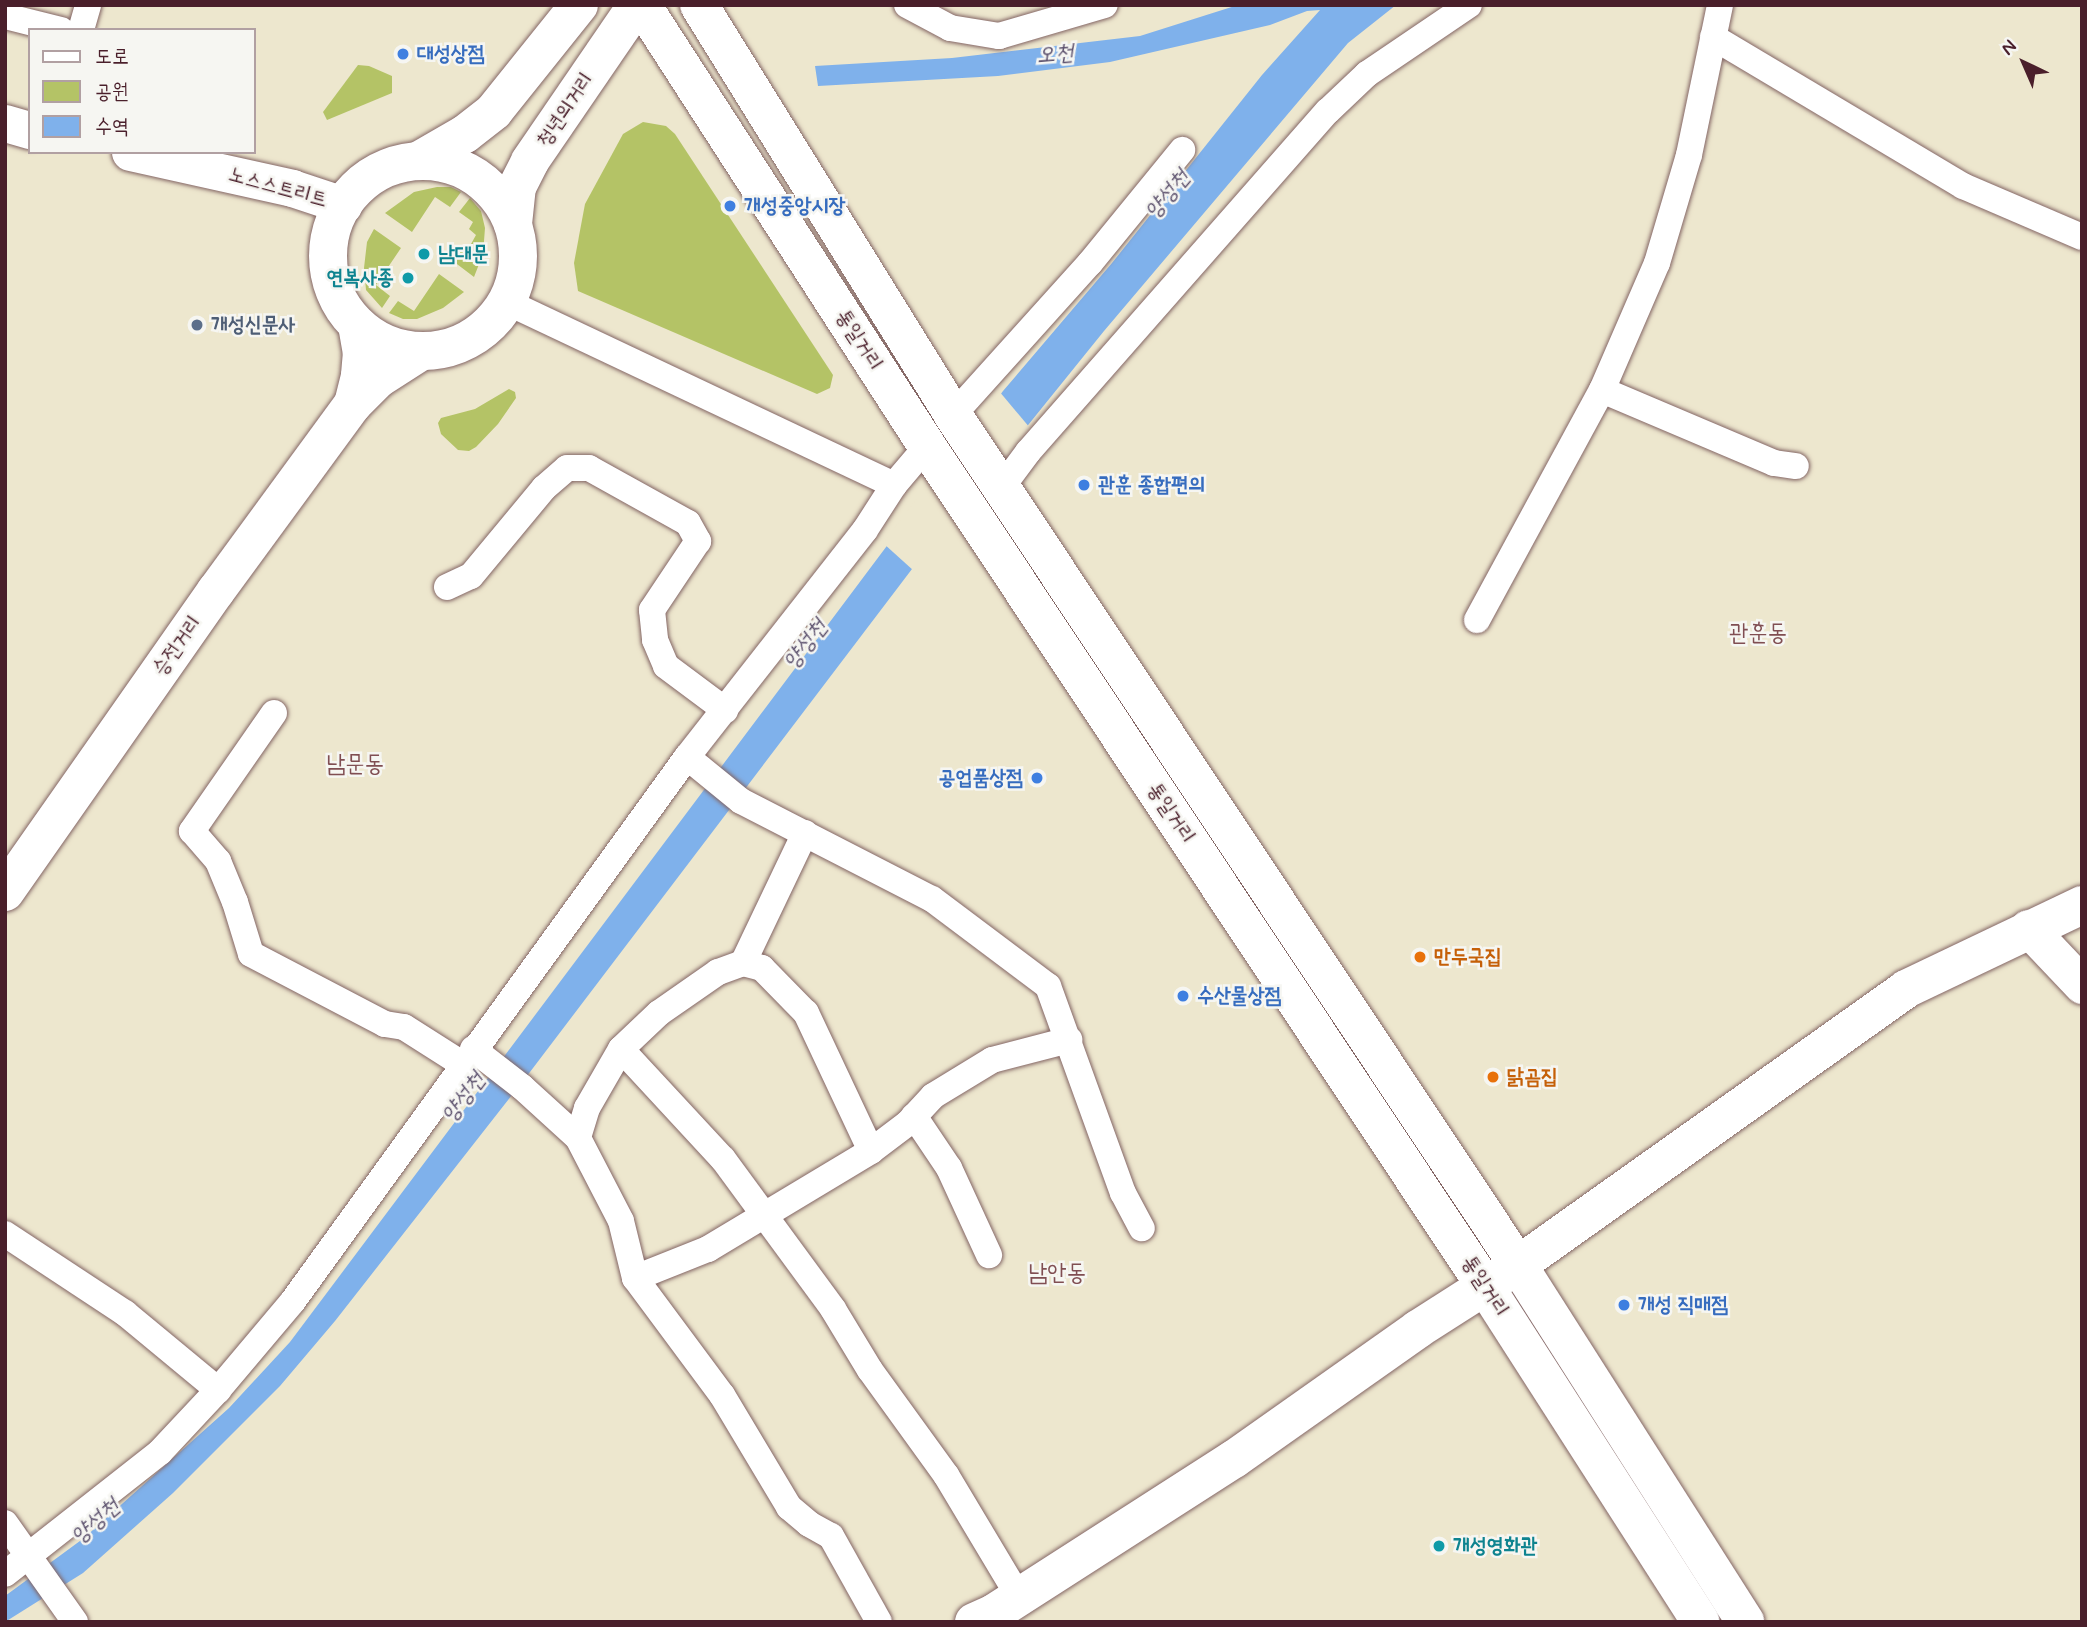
<!DOCTYPE html>
<meta charset="utf-8">
<style>
body{margin:0}
#map{position:relative;width:2087px;height:1627px;overflow:hidden;background:#ede7ce;font-family:Mynerve,"Poor Story",sans-serif}
div>[style]{position:absolute}
.green>*{inset:0;background:#b4c366}
.water>*{inset:0;background:#7fb1eb}
.pier>*{inset:0;background:#ede7ce}
.roads{filter:drop-shadow(0 0 2px #836564) drop-shadow(0 0 2px #836564)}
.minor>*{height:26px;margin:-13px;padding:0 13px;transform-origin:13px;border-radius:13px;background:#fff}
.secondary>*{height:37px;margin:-18.5px;padding:0 18.5px;transform-origin:18.5px;border-radius:18.5px;background:#fff}
.primary>*{height:38px;margin:-19px;padding:0 19px;transform-origin:19px;border-radius:19px;background:#fff}
.primary>.ring{margin:-19px;padding:0;box-sizing:content-box;background:none;border:38px solid #fff;border-radius:50%}
.dots>*{width:19px;height:19px;translate:-50% -50%;box-sizing:border-box;border:4px solid #f6f6f2;border-radius:50%}
span{translate:-50% -50%;white-space:nowrap;text-align:center;line-height:1.15;-webkit-text-stroke:5px #f6f6f2;paint-order:stroke}
.shop-label{font-size:21px;color:#366cbe;font-weight:700}
.left{translate:0 -50%;text-align:left}
.right{translate:-100% -50%;text-align:right}
.street-label{font-size:21px;color:#4a1f2b}
.culture-label{font-size:21px;color:#0d838f;font-weight:700}
.service-label{font-size:21px;color:#4e5e75;font-weight:700}
.food-label{font-size:21px;color:#c56008;font-weight:700}
.water-label{font-size:23px;color:#5d526e;font-style:italic}
.quarter-label{font-size:24px;color:#804e52}
.frame{position:absolute;inset:0;border:7px solid #4a1f2b;pointer-events:none}
.legend{position:absolute;left:28px;top:28px;width:228px;height:126px;box-sizing:border-box;background:#f6f6f2;border:2px solid #b1a0a2;margin:0;padding:9px 12px;list-style:none;font-size:21px;color:#4a1f2b}
.legend li{display:flex;align-items:center;gap:14px;height:35px}
.legend b{width:35px;border:2px solid #b1a0a2}
.north{position:absolute;left:1989px;top:28px;width:70px;height:70px;-webkit-text-stroke:5px #f6f6f2;paint-order:stroke;rotate:316deg;font-size:19px;font-weight:700;line-height:28px;text-align:center;color:#4a1f2b}
.north::after{content:'';display:block;margin:auto;width:24px;height:32px;background:#4a1f2b;clip-path:polygon(50% 0,100% 100%,50% 72%,0 100%)}
</style>
<div id="map">
<div class="green">
<i style="clip-path:polygon(358px 65px,369px 66px,392px 76px,392px 93px,327px 120px,323px 112px)"></i>
<i style="clip-path:polygon(643px 122px,666px 126px,675px 134px,833px 375px,830px 388px,817px 394px,578px 291px,574px 263px,585px 204px,623px 134px)"></i>
<i style="clip-path:polygon(437px 187px,451px 187px,461px 192px,450px 207px,435px 197px,412px 232px,385px 213px,414px 192px)"></i>
<i style="clip-path:polygon(470px 198px,481px 211px,485px 228px,483px 254px,474px 277px,449px 258px,457px 247px,466px 253px,476px 235px,469px 229px,473px 222px,459px 212px)"></i>
<i style="clip-path:polygon(374px 229px,401px 248px,376px 285px,390px 296px,382px 308px,366px 290px,364px 268px,367px 242px)"></i>
<i style="clip-path:polygon(439px 274px,464px 292px,443px 308px,417px 319px,403px 319px,389px 313px,398px 301px,414px 311px)"></i>
<i style="clip-path:polygon(509px 389px,515px 392px,516px 398px,498px 424px,476px 447px,469px 451px,458px 450px,441px 434px,438px 423px,441px 418px,475px 409px)"></i>
</div>
<div class="water">
<i style="clip-path:polygon(1238px 5px,1396px 5px,1348px 43px,1104px 331px,912px 569px,530px 1072px,335px 1321px,280px 1386px,173px 1493px,83px 1573px,5px 1622px,5px 1596px,84px 1538px,229px 1408px,290px 1342px,1003px 391px,1112px 263px,1262px 75px,1320px 10px,1307px 11px,1270px 25px,1110px 62px,998px 76px,818px 86px,815px 66px,952px 58px,1140px 36px)"></i>
</div>
<div class="pier">
<i style="clip-path:polygon(999px 391px,1030px 428px,914px 571px,883px 543px)"></i>
</div>
<div class="roads">
<div class="minor">
<i style="left:907px;top:5px;width:49px;rotate:28.1deg"></i>
<i style="left:950px;top:28px;width:50px;rotate:9.3deg"></i>
<i style="left:999px;top:36px;width:110px;rotate:-16.3deg"></i>
<i style="left:5px;top:16px;width:58px;rotate:14deg"></i>
<i style="left:81px;top:30px;width:26px;rotate:-74deg"></i>
<i style="left:1713px;top:37px;width:291px;rotate:30.8deg"></i>
<i style="left:1963px;top:186px;width:129px;rotate:23.2deg"></i>
<i style="left:507px;top:302px;width:428px;rotate:25.3deg"></i>
<i style="left:1602px;top:390px;width:187px;rotate:23deg"></i>
<i style="left:1774px;top:463px;width:22px;rotate:8deg"></i>
<i style="left:953px;top:415px;width:205px;rotate:-48deg"></i>
<i style="left:1090px;top:263px;width:146px;rotate:-50.8deg"></i>
<i style="left:1002px;top:487px;width:44px;rotate:-53.4deg"></i>
<i style="left:1028px;top:452px;width:454px;rotate:-48.7deg"></i>
<i style="left:1328px;top:111px;width:54px;rotate:-43.5deg"></i>
<i style="left:1367px;top:74px;width:123px;rotate:-34.1deg"></i>
<i style="left:447px;top:587px;width:26px;rotate:-25deg"></i>
<i style="left:471px;top:576px;width:114px;rotate:-50.3deg"></i>
<i style="left:544px;top:488px;width:30px;rotate:-41deg"></i>
<i style="left:567px;top:468px;width:22px"></i>
<i style="left:589px;top:468px;width:113px;rotate:29.1deg"></i>
<i style="left:688px;top:523px;width:21px;rotate:61deg"></i>
<i style="left:698px;top:541px;width:83px;rotate:123.7deg"></i>
<i style="left:652px;top:610px;width:30px;rotate:84deg"></i>
<i style="left:655px;top:640px;width:28px;rotate:67deg"></i>
<i style="left:666px;top:666px;width:74px;rotate:36.7deg"></i>
<i style="left:1477px;top:620px;width:262px;rotate:-61.5deg"></i>
<i style="left:1602px;top:390px;width:138px;rotate:-66.6deg"></i>
<i style="left:1657px;top:263px;width:113px;rotate:-73.5deg"></i>
<i style="left:1689px;top:155px;width:153px;rotate:-78.3deg"></i>
<i style="left:274px;top:713px;width:144px;rotate:124.8deg"></i>
<i style="left:192px;top:831px;width:40px;rotate:49deg"></i>
<i style="left:218px;top:861px;width:44px;rotate:67.5deg"></i>
<i style="left:235px;top:902px;width:54px;rotate:72.9deg"></i>
<i style="left:251px;top:954px;width:151px;rotate:27.6deg"></i>
<i style="left:385px;top:1024px;width:19px;rotate:9deg"></i>
<i style="left:404px;top:1027px;width:69px;rotate:32.5deg"></i>
<i style="left:687px;top:757px;width:70px;rotate:39.2deg"></i>
<i style="left:741px;top:801px;width:215px;rotate:27.2deg"></i>
<i style="left:932px;top:899px;width:145px;rotate:36.9deg"></i>
<i style="left:1048px;top:986px;width:220px;rotate:70.1deg"></i>
<i style="left:1123px;top:1193px;width:40px;rotate:62deg"></i>
<i style="left:743px;top:963px;width:144px;rotate:-64.5deg"></i>
<i style="left:473px;top:1049px;width:62px;rotate:37.8deg"></i>
<i style="left:522px;top:1087px;width:76px;rotate:42.3deg"></i>
<i style="left:621px;top:1049px;width:150px;rotate:47.2deg"></i>
<i style="left:723px;top:1159px;width:186px;rotate:53.7deg"></i>
<i style="left:833px;top:1309px;width:71px;rotate:58.8deg"></i>
<i style="left:870px;top:1370px;width:130px;rotate:54.1deg"></i>
<i style="left:946px;top:1475px;width:142px;rotate:59.1deg"></i>
<i style="left:914px;top:1116px;width:63px;rotate:56.1deg"></i>
<i style="left:949px;top:1168px;width:96px;rotate:65.3deg"></i>
<i style="left:871px;top:1151px;width:153px;rotate:-115.2deg"></i>
<i style="left:806px;top:1013px;width:63px;rotate:-134.4deg"></i>
<i style="left:762px;top:968px;width:20px;rotate:-165deg"></i>
<i style="left:743px;top:963px;width:27px;rotate:160deg"></i>
<i style="left:718px;top:972px;width:72px;rotate:145.2deg"></i>
<i style="left:659px;top:1013px;width:52px;rotate:136.5deg"></i>
<i style="left:621px;top:1049px;width:68px;rotate:120deg"></i>
<i style="left:587px;top:1108px;width:31px;rotate:107deg"></i>
<i style="left:578px;top:1138px;width:93px;rotate:62.6deg"></i>
<i style="left:621px;top:1221px;width:59px;rotate:76.2deg"></i>
<i style="left:635px;top:1278px;width:146px;rotate:53.4deg"></i>
<i style="left:722px;top:1395px;width:131px;rotate:59.1deg"></i>
<i style="left:789px;top:1507px;width:26px;rotate:40deg"></i>
<i style="left:809px;top:1524px;width:25px;rotate:29deg"></i>
<i style="left:831px;top:1536px;width:98px;rotate:60.8deg"></i>
<i style="left:5px;top:1234px;width:144px;rotate:33.4deg"></i>
<i style="left:125px;top:1313px;width:121px;rotate:39.6deg"></i>
<i style="left:635px;top:1278px;width:79px;rotate:-21.7deg"></i>
<i style="left:708px;top:1249px;width:190px;rotate:-31deg"></i>
<i style="left:871px;top:1151px;width:46px;rotate:-37.1deg"></i>
<i style="left:908px;top:1123px;width:37px;rotate:-47deg"></i>
<i style="left:933px;top:1096px;width:69px;rotate:-31.4deg"></i>
<i style="left:992px;top:1060px;width:80px;rotate:-14.6deg"></i>
<i style="left:5px;top:1523px;width:121px;rotate:54.7deg"></i>
<i style="left:5px;top:1574px;width:197px;rotate:-38.2deg"></i>
<i style="left:160px;top:1452px;width:85px;rotate:-46.9deg"></i>
<i style="left:218px;top:1390px;width:116px;rotate:-49.9deg"></i>
<i style="left:293px;top:1301px;width:672px;rotate:-54.09deg"></i>
<i style="left:687px;top:757px;width:288px;rotate:-51.9deg"></i>
<i style="left:865px;top:530px;width:54px;rotate:-57.2deg"></i>
<i style="left:894px;top:485px;width:51px;rotate:-49.8deg"></i>
</div>
<div class="secondary">
<i style="left:5px;top:123px;width:26px;rotate:16deg"></i>
<i style="left:130px;top:152px;width:166px;rotate:12.5deg"></i>
<i style="left:292px;top:188px;width:54px;rotate:18.4deg"></i>
<i style="left:2028px;top:928px;width:79px;rotate:46.5deg"></i>
</div>
<div class="primary">
<i style="left:642px;top:5px;width:525px;rotate:57.13deg"></i>
<i style="left:927px;top:446px;width:1008px;rotate:56.4deg"></i>
<i style="left:1485px;top:1286px;width:399px;rotate:57.3deg"></i>
<i style="left:699px;top:5px;width:482px;rotate:58.2deg"></i>
<i style="left:953px;top:415px;width:1021px;rotate:56.39deg"></i>
<i style="left:1518px;top:1265px;width:423px;rotate:57.5deg"></i>
<i style="left:418px;top:161px;width:54px;rotate:-29.9deg"></i>
<i style="left:465px;top:134px;width:37px;rotate:-38deg"></i>
<i style="left:494px;top:111px;width:136px;rotate:-51.3deg"></i>
<i class="ring" style="left:328px;top:161px;width:152px;height:152px"></i>
<i style="left:513px;top:224px;width:37px;rotate:-84deg"></i>
<i style="left:517px;top:187px;width:29px;rotate:-63deg"></i>
<i style="left:530px;top:161px;width:189px;rotate:-55.6deg"></i>
<i style="left:357px;top:325px;width:27px;rotate:80deg"></i>
<i style="left:362px;top:352px;width:24px;rotate:95deg"></i>
<i style="left:360px;top:376px;width:29px;rotate:104deg"></i>
<i style="left:353px;top:404px;width:35px;rotate:-45deg"></i>
<i style="left:378px;top:379px;width:50px;rotate:-32.7deg"></i>
<i style="left:5px;top:892px;width:368px;rotate:-55deg"></i>
<i style="left:216px;top:591px;width:232px;rotate:-53.8deg"></i>
<i style="left:974px;top:1622px;width:22px;rotate:-24deg"></i>
<i style="left:994px;top:1613px;width:285px;rotate:-32.7deg"></i>
<i style="left:1234px;top:1459px;width:225px;rotate:-35.2deg"></i>
<i style="left:1418px;top:1329px;width:119px;rotate:-32.6deg"></i>
<i style="left:1518px;top:1265px;width:476px;rotate:-35.4deg"></i>
<i style="left:1906px;top:989px;width:195px;rotate:-25.5deg"></i>
</div>
</div>
<div class="dots">
<i style="left:403px;top:54px;background:#3f7fe0"></i>
<i style="left:730px;top:206px;background:#3f7fe0"></i>
<i style="left:424px;top:254px;background:#0f9aa8"></i>
<i style="left:408px;top:278px;background:#0f9aa8"></i>
<i style="left:197px;top:325px;background:#5c6f8a"></i>
<i style="left:1084px;top:485px;background:#3f7fe0"></i>
<i style="left:1037px;top:778px;background:#3f7fe0"></i>
<i style="left:1420px;top:957px;background:#e8710a"></i>
<i style="left:1183px;top:996px;background:#3f7fe0"></i>
<i style="left:1493px;top:1077px;background:#e8710a"></i>
<i style="left:1624px;top:1305px;background:#3f7fe0"></i>
<i style="left:1439px;top:1546px;background:#0f9aa8"></i>
</div>
<div class="shop-label">
<span class="left" style="left:417px;top:54px">대성상점</span>
<span class="left" style="left:744px;top:206px">개성중앙시장</span>
<span class="left" style="left:1098px;top:485px">관훈 종합편의</span>
<span class="right" style="left:1023px;top:778px">공업품상점</span>
<span class="left" style="left:1197px;top:996px">수산물상점</span>
<span class="left" style="left:1638px;top:1305px">개성 직매점</span>
</div>
<div class="street-label">
<span style="left:565px;top:110px;rotate:-56deg">청년의거리</span>
<span style="left:278px;top:187px;rotate:15deg">노스스트리트</span>
<span style="left:859px;top:340px;rotate:57deg">통일거리</span>
<span style="left:177px;top:646px;rotate:-55deg">승전거리</span>
<span style="left:1171px;top:813px;rotate:56deg">통일거리</span>
<span style="left:1485px;top:1286px;rotate:57deg">통일거리</span>
</div>
<div class="culture-label">
<span class="left" style="left:438px;top:254px">남대문</span>
<span class="right" style="left:394px;top:278px">연복사종</span>
<span class="left" style="left:1453px;top:1546px">개성영화관</span>
</div>
<div class="service-label">
<span class="left" style="left:211px;top:325px">개성신문사</span>
</div>
<div class="food-label">
<span class="left" style="left:1434px;top:957px">만두국집</span>
<span class="left" style="left:1507px;top:1077px">닭곰집</span>
</div>
<div class="water-label">
<span style="left:1055px;top:55px;rotate:-5deg">오천</span>
<span style="left:1168px;top:195px;rotate:-50deg">양성천</span>
<span style="left:806px;top:645px;rotate:-52deg">양성천</span>
<span style="left:464px;top:1098px;rotate:-53deg">양성천</span>
<span style="left:96px;top:1522px;rotate:-41deg">양성천</span>
</div>
<div class="quarter-label">
<span style="left:1758px;top:634px">관훈동</span>
<span style="left:355px;top:765px">남문동</span>
<span style="left:1057px;top:1274px">남안동</span>
</div>
<div class="frame"></div>
<ul class="legend">
<li><b style="height:9px;background:#fff"></b>도로</li>
<li><b style="height:19px;background:#b4c366"></b>공원</li>
<li><b style="height:19px;background:#7fb1eb"></b>수역</li>
</ul>
<div class="north">N</div>
</div>
